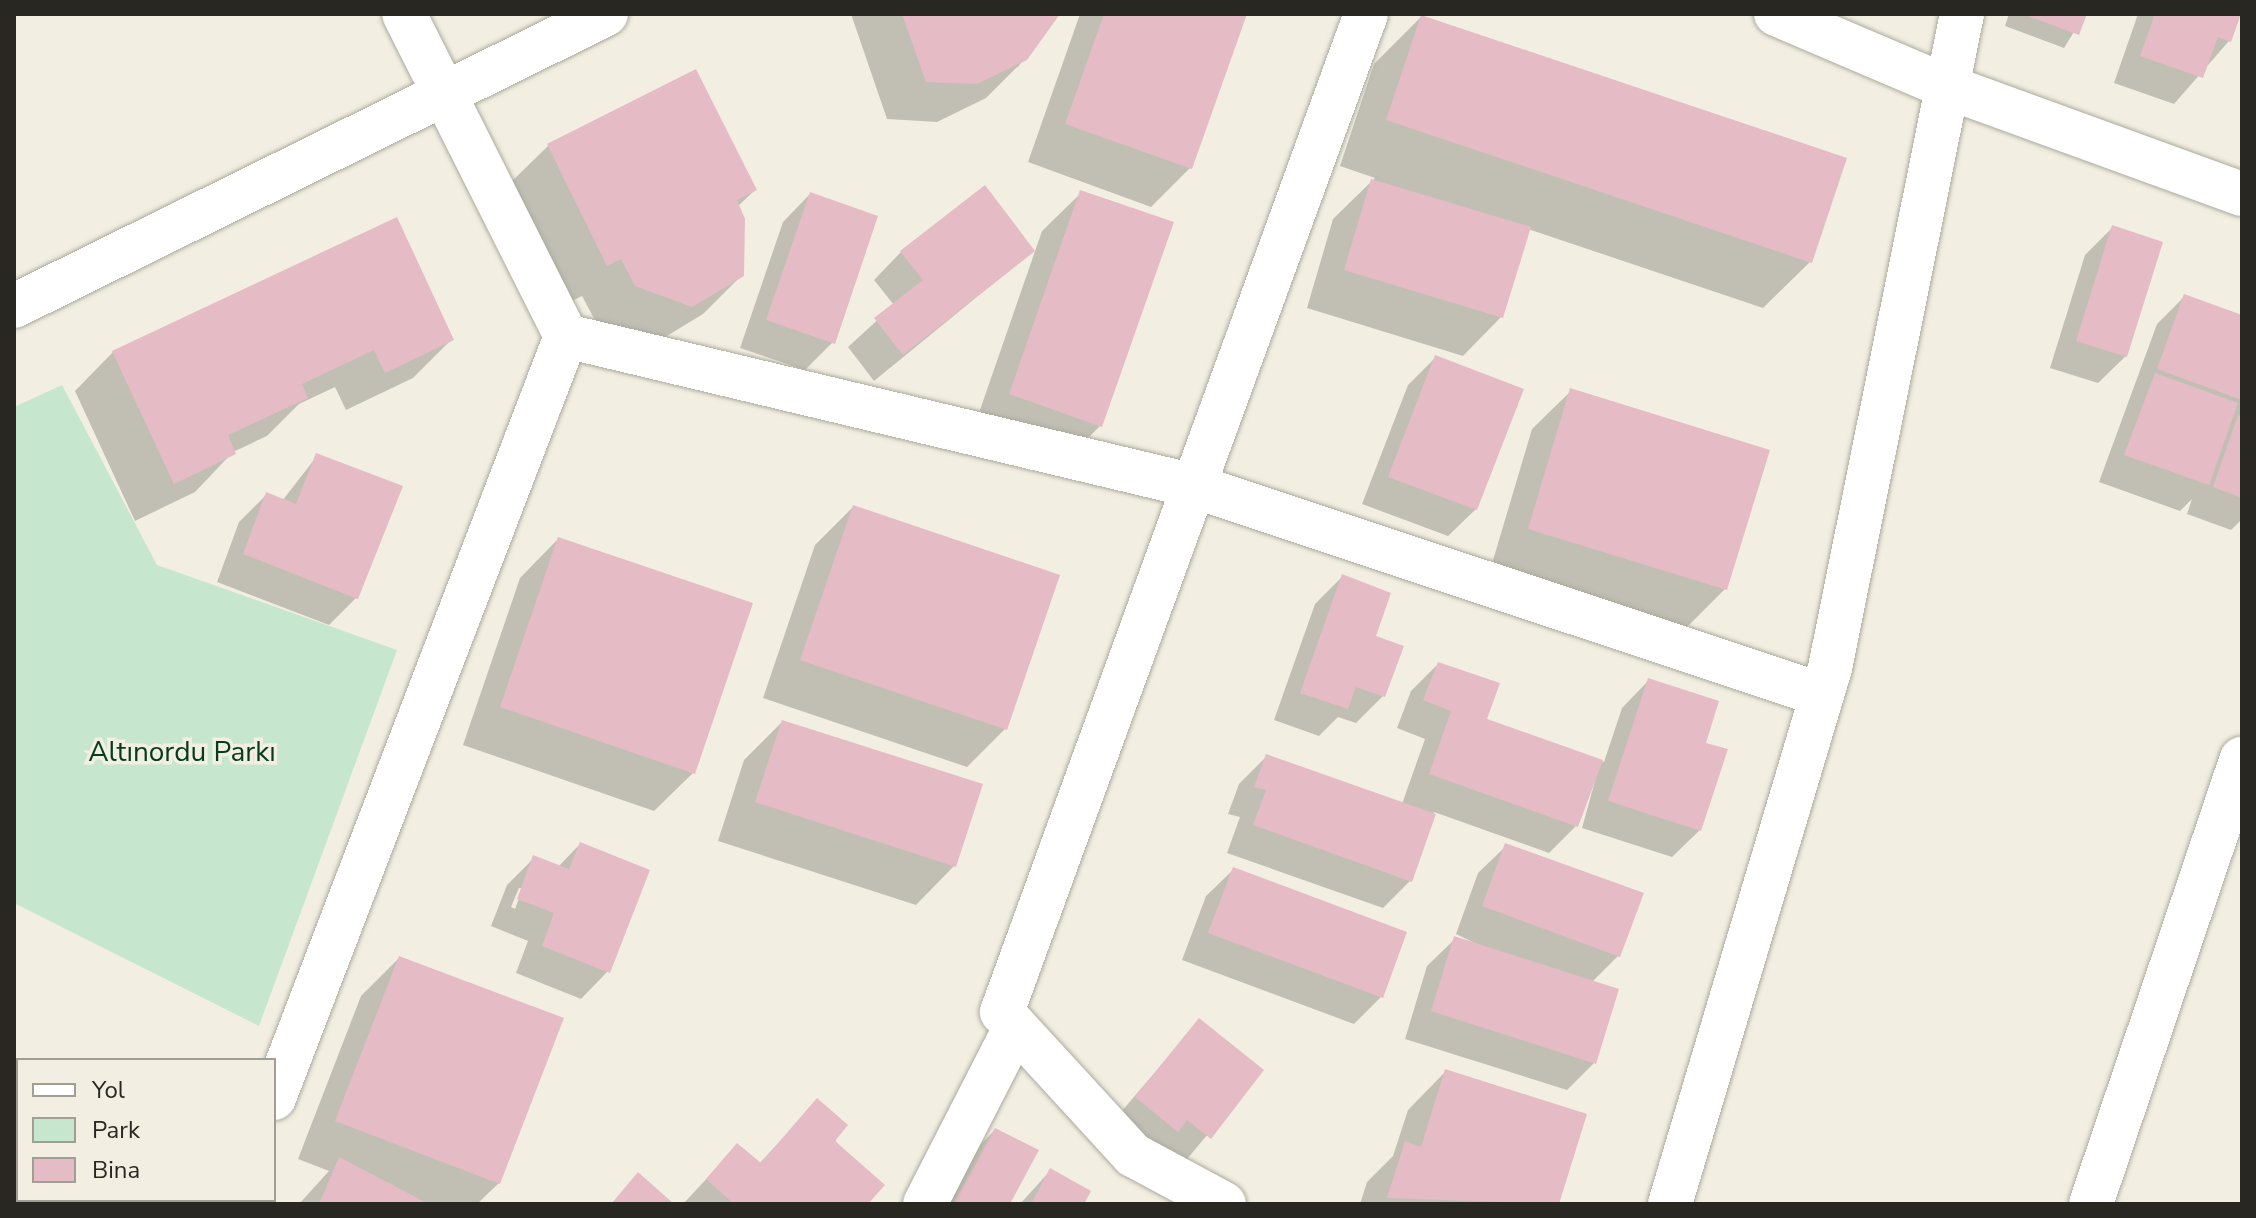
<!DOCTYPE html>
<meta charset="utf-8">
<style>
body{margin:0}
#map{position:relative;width:2256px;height:1218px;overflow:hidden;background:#f2efe2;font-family:"Nunito Sans",sans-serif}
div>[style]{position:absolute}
.green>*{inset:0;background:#c6e6cd}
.shadow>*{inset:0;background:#0003}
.building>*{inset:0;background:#e5bbc6}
.roads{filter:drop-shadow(0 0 2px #acaa9d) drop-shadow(0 0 2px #acaa9d)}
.minor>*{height:44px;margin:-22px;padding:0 22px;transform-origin:22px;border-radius:22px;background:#fff}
span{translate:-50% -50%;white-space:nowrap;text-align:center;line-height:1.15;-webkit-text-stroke:7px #f2efe2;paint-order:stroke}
.park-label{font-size:28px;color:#053d1b}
.frame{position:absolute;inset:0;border:16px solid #282722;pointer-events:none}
.legend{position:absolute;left:16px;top:1058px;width:260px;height:144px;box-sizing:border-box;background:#f2efe2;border:2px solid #a19f95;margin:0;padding:10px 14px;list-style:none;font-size:24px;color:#282722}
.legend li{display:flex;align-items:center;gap:16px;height:40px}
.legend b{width:40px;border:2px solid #a19f95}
</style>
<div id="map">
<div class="green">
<i style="clip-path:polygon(62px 385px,157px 565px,397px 650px,259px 1026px,14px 903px,14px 407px)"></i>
</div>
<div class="shadow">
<i style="clip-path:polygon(851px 14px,1058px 14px,1018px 67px,968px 87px,1017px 67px,986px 98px,937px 122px,887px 119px)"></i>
<i style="clip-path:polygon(1080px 14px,1244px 14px,1190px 168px,1151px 207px,1028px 162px)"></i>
<i style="clip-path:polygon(2009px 14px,2085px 14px,2064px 48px,2005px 26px)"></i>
<i style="clip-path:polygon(2138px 14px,2239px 14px,2229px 41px,2174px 104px,2114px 83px)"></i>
<i style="clip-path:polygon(1421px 17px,1810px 262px,1763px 308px,1528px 229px,1501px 317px,1463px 356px,1307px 308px,1333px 219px,1375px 178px,1340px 166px,1374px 64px)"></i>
<i style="clip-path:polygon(695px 72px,755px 190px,737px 207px,742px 275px,703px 314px,652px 345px,597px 324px,582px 296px,568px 303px,509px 184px,548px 146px)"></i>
<i style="clip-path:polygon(1081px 193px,1100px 426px,1062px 464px,972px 433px,1042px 231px)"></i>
<i style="clip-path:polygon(810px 194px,833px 342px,805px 370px,740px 348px,783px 222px)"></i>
<i style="clip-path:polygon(2112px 228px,2126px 356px,2098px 383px,2050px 368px,2085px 255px)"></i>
<i style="clip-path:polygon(1033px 251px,874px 381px,848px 347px,894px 305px,874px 280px,901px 252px)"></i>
<i style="clip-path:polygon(2185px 296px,2242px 317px,2242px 519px,2231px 530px,2187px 514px,2192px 499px,2180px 511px,2099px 482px,2157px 324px)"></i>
<i style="clip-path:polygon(451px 340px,413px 378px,346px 410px,335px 387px,299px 404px,267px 436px,233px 452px,195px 492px,135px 521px,75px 391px,113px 352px)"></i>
<i style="clip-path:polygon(1435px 358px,1476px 509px,1448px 536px,1362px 504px,1408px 385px)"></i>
<i style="clip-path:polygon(1571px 391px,1725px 589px,1687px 627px,1491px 567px,1532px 429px)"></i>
<i style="clip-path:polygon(317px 456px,356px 598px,329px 625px,217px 582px,239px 522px,266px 495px,282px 501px)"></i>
<i style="clip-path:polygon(853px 507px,1005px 729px,967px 767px,763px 698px,815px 545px)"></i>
<i style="clip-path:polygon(558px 539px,693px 773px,654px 811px,463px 745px,520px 578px)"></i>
<i style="clip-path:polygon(1342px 577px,1374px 637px,1384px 695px,1356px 723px,1338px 717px,1319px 736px,1274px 720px,1315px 604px)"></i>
<i style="clip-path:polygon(1438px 664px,1485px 720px,1604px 762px,1622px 708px,1649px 680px,1703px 744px,1700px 830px,1672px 857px,1582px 828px,1600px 763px,1576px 826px,1549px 853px,1434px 812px,1410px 881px,1383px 908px,1227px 853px,1240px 817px,1228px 814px,1239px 784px,1266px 757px,1402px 804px,1425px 739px,1397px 728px,1411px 691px)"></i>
<i style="clip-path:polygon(782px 722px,954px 866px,916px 905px,718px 841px,744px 760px)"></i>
<i style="clip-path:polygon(evenodd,580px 844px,608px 971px,581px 999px,516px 973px,528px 941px,491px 926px,507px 885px,534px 858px,558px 867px,580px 844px,519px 888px,523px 888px,515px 909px,511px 907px,519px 888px)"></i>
<i style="clip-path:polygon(1506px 846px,1618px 956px,1592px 982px,1594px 1063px,1567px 1090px,1405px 1039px,1427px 966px,1455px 939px,1489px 950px,1456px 934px,1478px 873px)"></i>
<i style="clip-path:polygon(1234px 869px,1381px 997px,1354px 1024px,1182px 960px,1206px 896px)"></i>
<i style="clip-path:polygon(399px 958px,499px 1183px,477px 1204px,299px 1204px,329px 1171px,298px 1159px,361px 996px)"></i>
<i style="clip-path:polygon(1199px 1021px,1261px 1071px,1182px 1165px,1109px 1126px)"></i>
<i style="clip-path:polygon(1446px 1071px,1585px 1115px,1557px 1204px,1360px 1204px,1367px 1182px,1393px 1156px,1408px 1110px)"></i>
<i style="clip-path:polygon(817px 1101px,865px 1204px,683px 1204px,737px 1146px,759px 1164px)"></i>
<i style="clip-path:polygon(995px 1130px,1008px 1204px,943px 1204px,968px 1157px)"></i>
<i style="clip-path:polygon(1050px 1171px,1082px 1204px,1020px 1204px)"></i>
</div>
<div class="building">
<i style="clip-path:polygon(902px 14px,1060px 14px,1027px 60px,977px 84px,926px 82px)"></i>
<i style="clip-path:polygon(1104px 14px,1247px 14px,1192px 169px,1065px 124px)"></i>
<i style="clip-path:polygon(2023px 14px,2087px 14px,2079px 35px)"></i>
<i style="clip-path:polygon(2155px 14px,2241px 14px,2231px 42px,2218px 37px,2203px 78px,2140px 56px)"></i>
<i style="clip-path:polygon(1421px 15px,1847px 158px,1812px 263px,1386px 120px)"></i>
<i style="clip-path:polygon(696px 69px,757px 190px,737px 200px,745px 219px,744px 276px,692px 307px,635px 286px,621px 259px,607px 266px,547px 144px)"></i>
<i style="clip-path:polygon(1371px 179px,1531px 227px,1503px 318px,1344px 270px)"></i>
<i style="clip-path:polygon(985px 185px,1035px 251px,903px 355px,874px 318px,923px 280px,900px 251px)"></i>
<i style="clip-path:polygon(1080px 190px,1174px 222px,1102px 427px,1009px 394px)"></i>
<i style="clip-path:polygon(810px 192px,878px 216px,835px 344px,766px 320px)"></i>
<i style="clip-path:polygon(397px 217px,454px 340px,385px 373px,374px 350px,302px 384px,308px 398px,228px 435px,236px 454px,174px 484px,112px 351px)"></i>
<i style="clip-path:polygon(2112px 225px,2163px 242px,2127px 357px,2076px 341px)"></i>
<i style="clip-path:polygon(2184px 294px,2242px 315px,2242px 400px,2157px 369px)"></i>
<i style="clip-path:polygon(1435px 355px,1524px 389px,1477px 510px,1388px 477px)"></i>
<i style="clip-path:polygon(2155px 373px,2238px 403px,2209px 485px,2124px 455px)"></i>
<i style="clip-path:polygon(1570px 388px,1770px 450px,1727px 590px,1528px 529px)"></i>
<i style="clip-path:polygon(2238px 415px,2242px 417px,2242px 498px,2213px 487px)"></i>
<i style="clip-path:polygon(316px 453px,403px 486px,358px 599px,243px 554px,266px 492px,296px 504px)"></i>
<i style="clip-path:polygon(853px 505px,1060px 575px,1007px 730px,800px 660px)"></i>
<i style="clip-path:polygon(558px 537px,753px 603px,695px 774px,500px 707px)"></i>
<i style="clip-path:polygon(1342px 574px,1391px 593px,1376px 636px,1404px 646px,1385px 697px,1356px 687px,1348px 709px,1300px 693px)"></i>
<i style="clip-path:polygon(1438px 662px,1500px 683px,1487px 719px,1603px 760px,1578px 827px,1429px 774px,1451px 711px,1423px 700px)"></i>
<i style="clip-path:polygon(1648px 678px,1719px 701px,1706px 743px,1728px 749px,1701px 831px,1608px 801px)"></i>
<i style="clip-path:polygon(782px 720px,983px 784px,956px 867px,755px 802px)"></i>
<i style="clip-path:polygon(1266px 754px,1436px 814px,1412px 882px,1253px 825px,1266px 790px,1254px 787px)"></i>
<i style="clip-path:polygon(580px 842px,650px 870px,610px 973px,542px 946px,554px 913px,517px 899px,533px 855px,569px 869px)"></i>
<i style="clip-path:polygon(1505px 843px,1644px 893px,1620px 957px,1482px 906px)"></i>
<i style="clip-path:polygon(1233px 867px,1407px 932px,1383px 998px,1208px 933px)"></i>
<i style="clip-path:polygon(1454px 936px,1619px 989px,1596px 1064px,1431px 1011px)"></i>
<i style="clip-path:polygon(399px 956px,564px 1018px,500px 1184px,335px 1121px)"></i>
<i style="clip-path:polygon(1199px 1018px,1264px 1070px,1211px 1139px,1187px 1120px,1178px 1132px,1135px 1097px)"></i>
<i style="clip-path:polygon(1445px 1069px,1587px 1114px,1559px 1204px,1387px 1198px,1405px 1141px,1421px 1147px)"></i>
<i style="clip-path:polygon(817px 1098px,848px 1125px,835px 1141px,885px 1185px,868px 1204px,734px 1204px,706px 1179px,737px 1143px,761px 1163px)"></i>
<i style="clip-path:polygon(995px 1128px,1039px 1150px,1010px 1204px,954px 1204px)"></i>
<i style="clip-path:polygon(339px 1157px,429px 1204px,319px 1204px)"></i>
<i style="clip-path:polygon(1050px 1168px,1091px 1191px,1084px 1204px,1031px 1204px)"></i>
<i style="clip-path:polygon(638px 1172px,674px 1204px,611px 1204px)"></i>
</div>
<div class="roads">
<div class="minor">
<i style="left:1776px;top:14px;width:184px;rotate:23.1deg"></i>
<i style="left:1945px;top:86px;width:316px;rotate:20deg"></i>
<i style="left:14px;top:306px;width:660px;rotate:-26.25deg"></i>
<i style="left:566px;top:336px;width:646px;rotate:13.43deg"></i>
<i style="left:1194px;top:486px;width:662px;rotate:18.41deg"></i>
<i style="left:274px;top:1098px;width:816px;rotate:-69.03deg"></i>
<i style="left:566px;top:336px;width:360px;rotate:-116.7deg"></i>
<i style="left:234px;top:1204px;width:4px;rotate:-76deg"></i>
<i style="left:925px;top:1204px;width:198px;rotate:-62.9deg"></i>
<i style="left:1224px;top:1204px;width:103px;rotate:-151.7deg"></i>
<i style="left:1133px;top:1155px;width:194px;rotate:-132.5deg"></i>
<i style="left:1002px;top:1012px;width:1062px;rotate:-69.96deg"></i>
<i style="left:1670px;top:1204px;width:559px;rotate:-73.38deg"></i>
<i style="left:1830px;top:668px;width:667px;rotate:-78.59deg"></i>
<i style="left:2091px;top:1204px;width:470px;rotate:-71.3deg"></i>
</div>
</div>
<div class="park-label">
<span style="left:182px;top:752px">Altınordu Parkı</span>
</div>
<div class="frame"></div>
<ul class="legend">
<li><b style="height:10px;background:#fff"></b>Yol</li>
<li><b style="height:22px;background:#c6e6cd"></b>Park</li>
<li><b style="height:22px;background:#e5bbc6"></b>Bina</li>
</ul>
</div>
